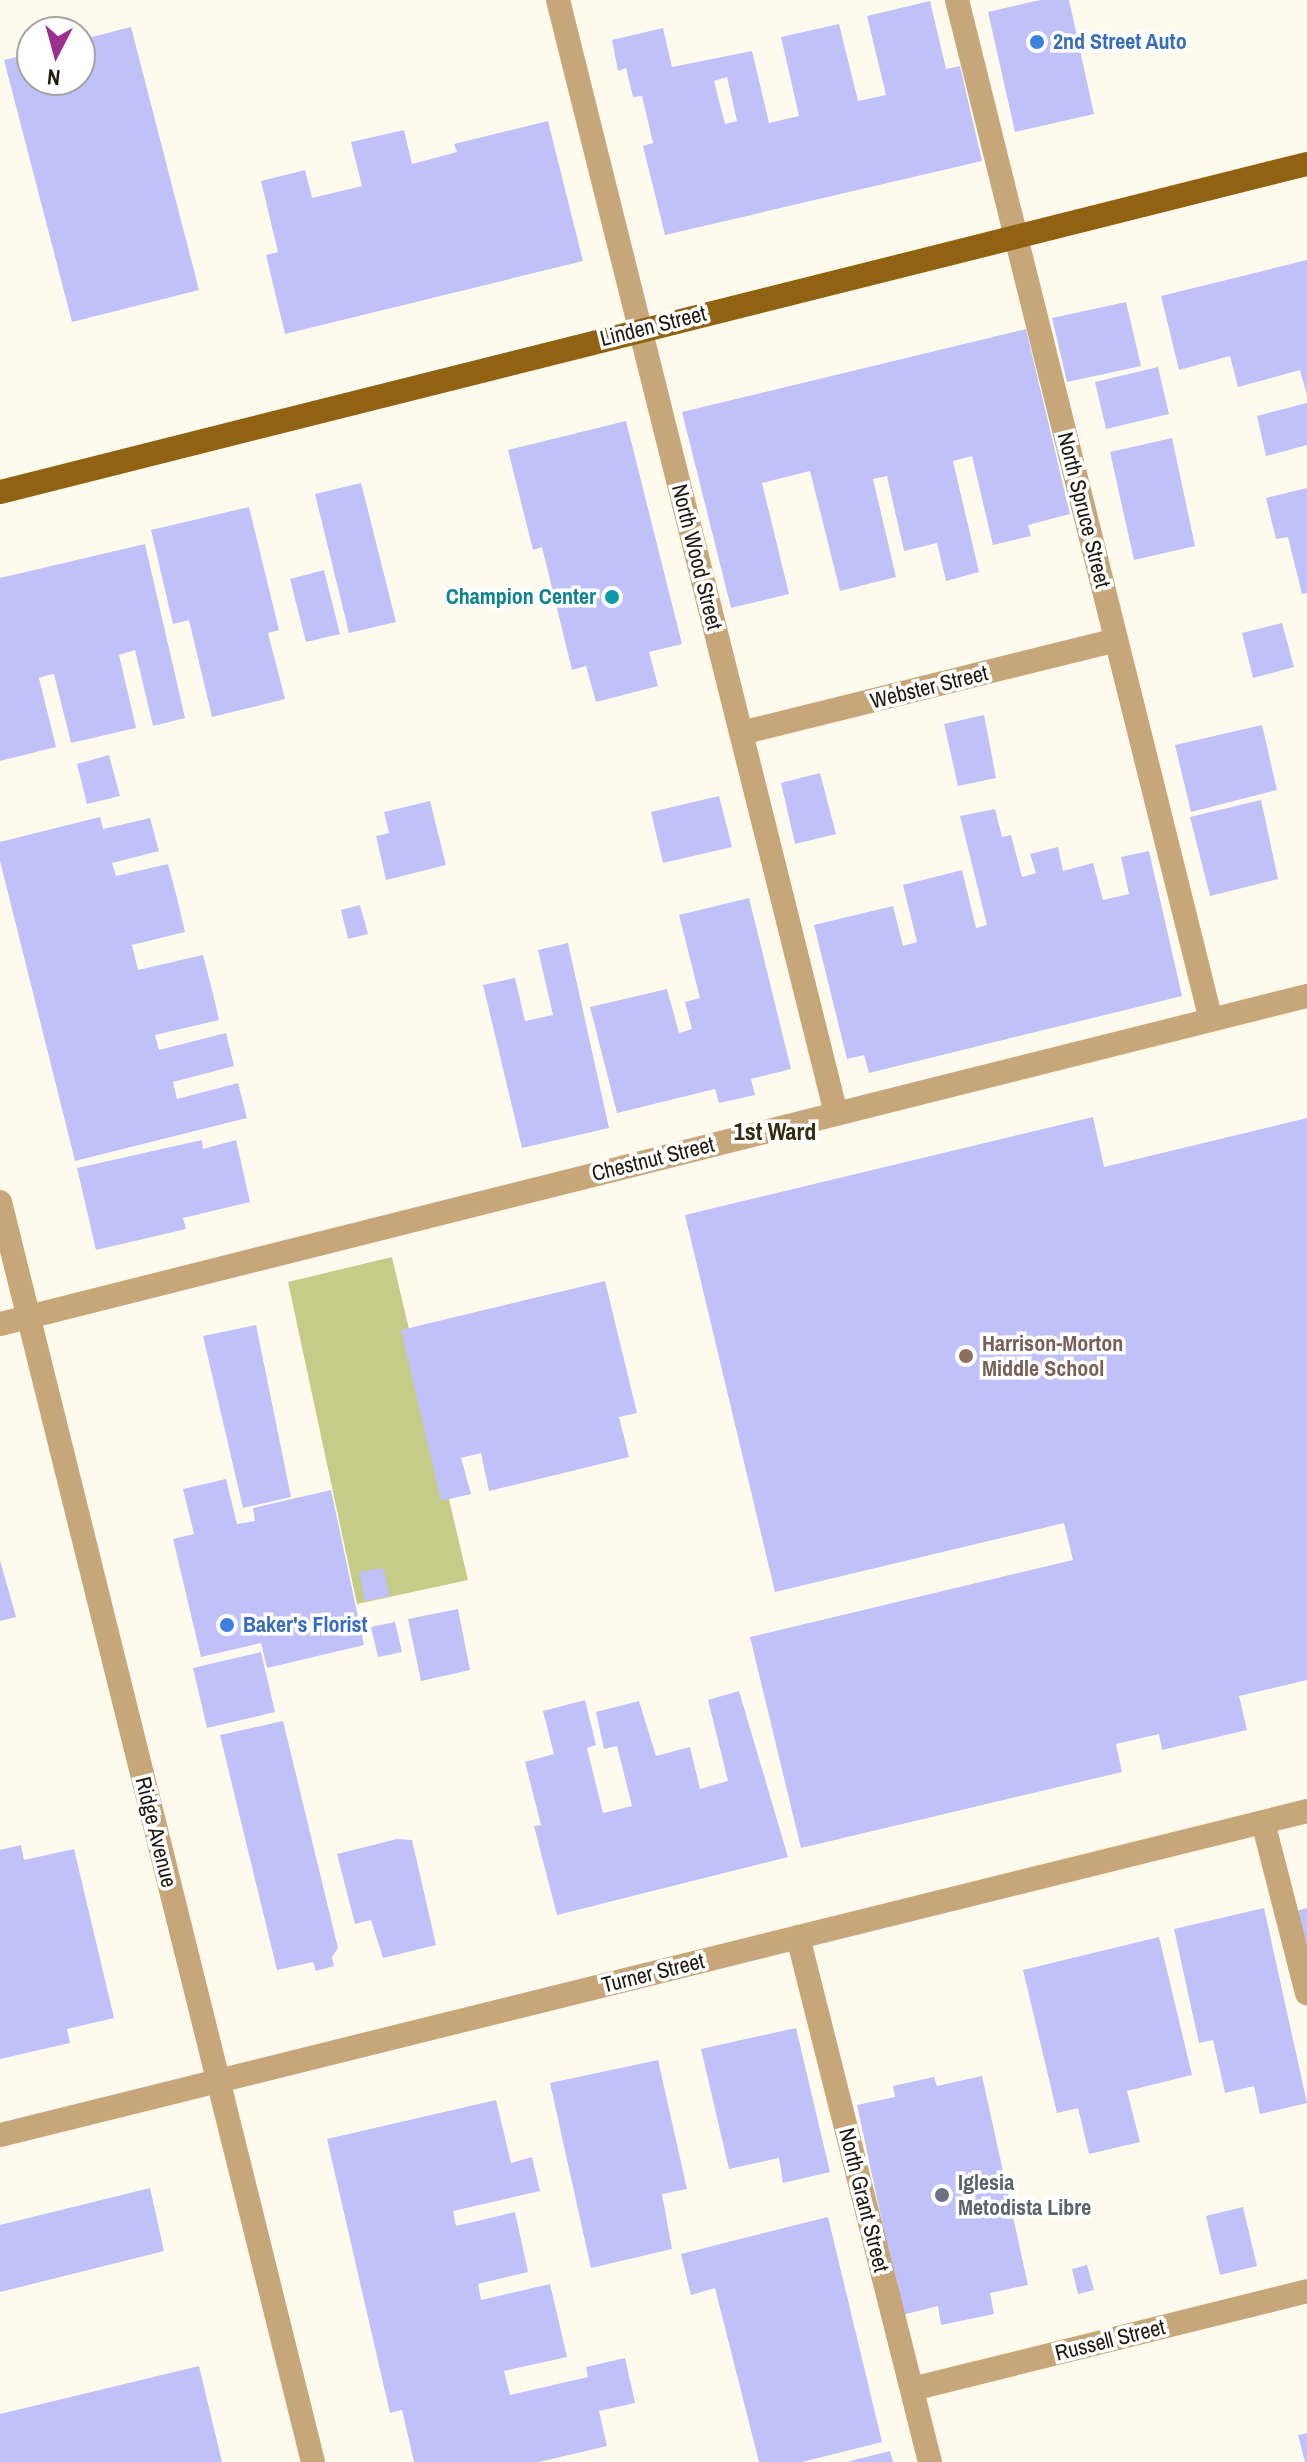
<!DOCTYPE html>
<style>
body{margin:0}
#map{position:relative;width:1307px;height:2462px;overflow:hidden;background:#fefaed;font-family:"Archivo Narrow",sans-serif}
div>[style]{position:absolute}
.green>*{inset:0;background:#c5cc87}
.building>*{inset:0;background:#c0c1f9}
.minor>*{height:24px;margin:-12px;padding:0 12px;transform-origin:12px;border-radius:12px;background:#c7a67a}
.major>*{height:24px;margin:-12px;padding:0 12px;transform-origin:12px;border-radius:12px;background:#916211}
.dots>*{width:22px;height:22px;translate:-50% -50%;box-sizing:border-box;border:4px solid #fff;border-radius:50%}
span{translate:-50% -50%;white-space:nowrap;text-align:center;line-height:1.15;-webkit-text-stroke:7px #fff;paint-order:stroke}
.shop-label{font-size:22px;color:#366cbe;font-weight:700}
.left{translate:0 -50%;text-align:left}
.street-label{font-size:22px;color:#1e1a0f}
.culture-label{font-size:22px;color:#0d838f;font-weight:700}
.right{translate:-100% -50%;text-align:right}
.education-label{font-size:22px;color:#785e54;font-weight:700}
.worship-label{font-size:22px;color:#5b616d;font-weight:700}
.neighbourhood-label{font-size:24px;color:#342b12;font-weight:700}
.north{position:absolute;left:16px;top:16px;width:80px;height:80px;box-sizing:border-box;background:#fff;border:2px solid #a5a39f;border-radius:50%;rotate:186deg;font-size:22px;font-weight:700;line-height:32px;text-align:center;color:#1e1a0f}
.north::after{content:'';display:block;margin:auto;width:28px;height:36px;background:#9c2e8e;clip-path:polygon(50% 0,100% 100%,50% 72%,0 100%)}
</style>
<div id="map">
<div class="green">
<i style="clip-path:polygon(392px 1257px,468px 1580px,357px 1604px,288px 1282px)"></i>
</div>
<div class="building">
<i style="clip-path:polygon(1040px 0,1069px 0,1094px 114px,1015px 132px,988px 12px)"></i>
<i style="clip-path:polygon(evenodd,930px 1px,946px 69px,960px 66px,982px 161px,665px 235px,643px 146px,653px 143px,642px 96px,633px 97px,626px 68px,618px 71px,612px 40px,663px 28px,672px 67px,752px 51px,769px 123px,799px 116px,781px 37px,839px 24px,858px 101px,886px 95px,867px 16px,930px 1px,727px 77px,737px 121px,725px 124px,714px 81px,727px 77px)"></i>
<i style="clip-path:polygon(131px 27px,199px 290px,72px 322px,4px 60px,32px 53px,32px 80px,80px 80px,80px 40px)"></i>
<i style="clip-path:polygon(548px 121px,583px 261px,285px 334px,266px 255px,278px 252px,261px 181px,305px 170px,312px 198px,362px 186px,351px 142px,404px 130px,412px 164px,457px 152px,454px 144px)"></i>
<i style="clip-path:polygon(1307px 260px,1307px 395px,1300px 370px,1238px 387px,1230px 356px,1179px 370px,1161px 296px)"></i>
<i style="clip-path:polygon(1126px 302px,1141px 366px,1067px 382px,1052px 318px)"></i>
<i style="clip-path:polygon(1026px 329px,1070px 514px,1028px 525px,1031px 536px,993px 545px,972px 456px,953px 461px,979px 572px,946px 581px,937px 543px,904px 551px,887px 476px,873px 479px,896px 577px,840px 591px,810px 471px,762px 483px,789px 594px,731px 608px,682px 412px)"></i>
<i style="clip-path:polygon(1158px 367px,1169px 414px,1106px 429px,1095px 382px)"></i>
<i style="clip-path:polygon(1307px 403px,1307px 445px,1266px 456px,1257px 416px)"></i>
<i style="clip-path:polygon(626px 421px,682px 644px,649px 652px,658px 686px,596px 702px,586px 666px,572px 670px,542px 547px,533px 550px,508px 450px)"></i>
<i style="clip-path:polygon(1172px 438px,1195px 546px,1134px 560px,1110px 452px)"></i>
<i style="clip-path:polygon(361px 483px,396px 622px,349px 633px,315px 494px)"></i>
<i style="clip-path:polygon(1307px 488px,1307px 593px,1302px 594px,1288px 537px,1276px 539px,1266px 498px)"></i>
<i style="clip-path:polygon(249px 507px,279px 630px,268px 633px,285px 699px,212px 717px,189px 620px,173px 624px,151px 530px)"></i>
<i style="clip-path:polygon(145px 544px,185px 718px,153px 726px,135px 650px,119px 655px,136px 728px,71px 743px,54px 674px,48px 675px,39px 678px,56px 747px,0 761px,0 578px)"></i>
<i style="clip-path:polygon(324px 570px,340px 634px,306px 642px,290px 579px)"></i>
<i style="clip-path:polygon(1282px 623px,1294px 667px,1253px 678px,1242px 633px)"></i>
<i style="clip-path:polygon(984px 715px,996px 778px,958px 786px,944px 724px)"></i>
<i style="clip-path:polygon(1262px 725px,1277px 790px,1191px 812px,1175px 745px)"></i>
<i style="clip-path:polygon(109px 755px,120px 796px,87px 804px,77px 764px)"></i>
<i style="clip-path:polygon(820px 773px,836px 834px,795px 844px,781px 783px)"></i>
<i style="clip-path:polygon(719px 796px,732px 847px,663px 863px,651px 812px)"></i>
<i style="clip-path:polygon(1261px 800px,1278px 879px,1210px 896px,1190px 817px)"></i>
<i style="clip-path:polygon(430px 801px,446px 865px,386px 880px,376px 836px,389px 833px,384px 812px)"></i>
<i style="clip-path:polygon(995px 809px,1002px 837px,1011px 835px,1022px 877px,1036px 873px,1030px 854px,1058px 847px,1063px 871px,1093px 863px,1103px 900px,1129px 894px,1121px 857px,1149px 851px,1182px 996px,869px 1073px,864px 1055px,847px 1059px,814px 925px,893px 906px,903px 946px,917px 942px,903px 885px,962px 870px,976px 928px,987px 925px,960px 816px)"></i>
<i style="clip-path:polygon(100px 817px,103px 829px,150px 818px,159px 851px,112px 863px,116px 876px,168px 864px,177px 898px,185px 932px,132px 945px,138px 970px,203px 955px,213px 994px,219px 1020px,155px 1035px,159px 1050px,226px 1033px,234px 1066px,173px 1082px,177px 1099px,238px 1083px,247px 1118px,75px 1161px,0 861px,0 842px)"></i>
<i style="clip-path:polygon(749px 898px,791px 1069px,751px 1079px,755px 1095px,719px 1103px,715px 1089px,617px 1113px,590px 1007px,667px 989px,679px 1033px,692px 1029px,685px 1002px,700px 998px,679px 915px)"></i>
<i style="clip-path:polygon(360px 905px,368px 934px,348px 939px,341px 910px)"></i>
<i style="clip-path:polygon(568px 943px,609px 1128px,522px 1148px,483px 985px,515px 978px,525px 1021px,553px 1015px,538px 950px)"></i>
<i style="clip-path:polygon(1093px 1117px,1104px 1167px,1307px 1118px,1307px 1680px,1239px 1696px,1247px 1730px,1162px 1750px,1159px 1734px,1116px 1744px,1122px 1772px,801px 1848px,750px 1637px,1073px 1560px,1064px 1523px,775px 1592px,685px 1215px)"></i>
<i style="clip-path:polygon(202px 1140px,203px 1149px,236px 1140px,250px 1202px,183px 1218px,186px 1229px,96px 1250px,77px 1168px)"></i>
<i style="clip-path:polygon(605px 1281px,637px 1413px,619px 1417px,629px 1457px,489px 1491px,481px 1453px,461px 1458px,471px 1494px,441px 1501px,401px 1330px)"></i>
<i style="clip-path:polygon(256px 1325px,291px 1497px,243px 1508px,203px 1336px)"></i>
<i style="clip-path:polygon(226px 1479px,237px 1524px,255px 1521px,253px 1508px,331px 1490px,364px 1645px,267px 1668px,261px 1643px,201px 1657px,173px 1539px,194px 1534px,183px 1489px)"></i>
<i style="clip-path:polygon(0 1560px,16px 1617px,0 1621px)"></i>
<i style="clip-path:polygon(383px 1568px,390px 1596px,365px 1601px,359px 1572px)"></i>
<i style="clip-path:polygon(458px 1609px,470px 1670px,421px 1681px,408px 1619px)"></i>
<i style="clip-path:polygon(395px 1622px,402px 1652px,378px 1657px,371px 1627px)"></i>
<i style="clip-path:polygon(261px 1652px,275px 1712px,207px 1728px,193px 1668px)"></i>
<i style="clip-path:polygon(739px 1691px,788px 1857px,557px 1915px,534px 1826px,541px 1825px,525px 1762px,554px 1754px,543px 1711px,585px 1700px,596px 1745px,587px 1748px,603px 1813px,632px 1806px,617px 1746px,604px 1749px,596px 1712px,639px 1701px,656px 1756px,690px 1747px,700px 1789px,728px 1781px,708px 1700px)"></i>
<i style="clip-path:polygon(283px 1721px,338px 1948px,332px 1957px,334px 1966px,316px 1971px,313px 1962px,277px 1970px,220px 1735px)"></i>
<i style="clip-path:polygon(397px 1839px,412px 1840px,436px 1945px,383px 1958px,371px 1920px,355px 1924px,337px 1854px)"></i>
<i style="clip-path:polygon(21px 1845px,24px 1860px,74px 1849px,114px 2018px,67px 2029px,70px 2043px,0 2059px,0 1850px)"></i>
<i style="clip-path:polygon(1264px 1908px,1307px 2103px,1260px 2114px,1254px 2086px,1225px 2093px,1213px 2040px,1199px 2043px,1174px 1929px)"></i>
<i style="clip-path:polygon(1307px 1908px,1307px 1961px,1293px 1912px)"></i>
<i style="clip-path:polygon(1159px 1937px,1192px 2075px,1127px 2091px,1140px 2142px,1089px 2154px,1078px 2108px,1057px 2113px,1023px 1970px)"></i>
<i style="clip-path:polygon(796px 2028px,830px 2172px,783px 2183px,779px 2158px,729px 2169px,701px 2049px)"></i>
<i style="clip-path:polygon(658px 2060px,687px 2189px,662px 2194px,672px 2249px,591px 2268px,550px 2083px)"></i>
<i style="clip-path:polygon(982px 2076px,1028px 2285px,990px 2293px,994px 2314px,941px 2325px,938px 2306px,902px 2315px,857px 2105px,895px 2097px,893px 2086px,934px 2077px,937px 2086px)"></i>
<i style="clip-path:polygon(496px 2100px,511px 2163px,532px 2157px,540px 2191px,453px 2211px,456px 2226px,515px 2212px,528px 2272px,478px 2284px,481px 2300px,550px 2284px,567px 2357px,504px 2371px,510px 2395px,588px 2377px,586px 2367px,625px 2358px,635px 2403px,599px 2411px,607px 2446px,539px 2462px,414px 2462px,402px 2410px,390px 2413px,327px 2139px)"></i>
<i style="clip-path:polygon(150px 2188px,164px 2251px,0 2292px,0 2225px)"></i>
<i style="clip-path:polygon(1243px 2207px,1257px 2266px,1220px 2275px,1206px 2216px)"></i>
<i style="clip-path:polygon(828px 2217px,882px 2442px,802px 2462px,759px 2462px,715px 2288px,691px 2295px,681px 2254px)"></i>
<i style="clip-path:polygon(1087px 2265px,1094px 2290px,1078px 2294px,1072px 2269px)"></i>
<i style="clip-path:polygon(199px 2366px,222px 2462px,0 2462px,0 2414px)"></i>
<i style="clip-path:polygon(1307px 2433px,1307px 2462px,1305px 2462px,1298px 2435px)"></i>
<i style="clip-path:polygon(890px 2451px,893px 2462px,850px 2462px,850px 2461px)"></i>
</div>
<div class="minor">
<i style="left:558px;top:0;width:1147px;rotate:75.98deg"></i>
<i style="left:957px;top:0;width:1051px;rotate:76.02deg"></i>
<i style="left:741px;top:733px;width:386px;rotate:-13.9deg"></i>
<i style="left:0;top:1202px;width:1298px;rotate:76.05deg"></i>
<i style="left:0;top:1324px;width:1348px;rotate:-14.09deg"></i>
<i style="left:1263px;top:1822px;width:177px;rotate:75.6deg"></i>
<i style="left:798px;top:1937px;width:541px;rotate:75.89deg"></i>
<i style="left:0;top:2135px;width:1347px;rotate:-13.92deg"></i>
<i style="left:912px;top:2389px;width:407px;rotate:-13.9deg"></i>
</div>
<div class="major">
<i style="left:0;top:492px;width:1348px;rotate:-14.09deg"></i>
</div>
<div class="dots">
<i style="left:1037px;top:42px;background:#3f7fe0"></i>
<i style="left:612px;top:597px;background:#0f9aa8"></i>
<i style="left:966px;top:1356px;background:#8d6e63"></i>
<i style="left:227px;top:1625px;background:#3f7fe0"></i>
<i style="left:942px;top:2195px;background:#6b7280"></i>
</div>
<div class="shop-label">
<span class="left" style="left:1053px;top:42px">2nd Street Auto</span>
<span class="left" style="left:243px;top:1625px">Baker's Florist</span>
</div>
<div class="street-label">
<span style="left:653px;top:326px;rotate:-14deg">Linden Street</span>
<span style="left:1084px;top:510px;rotate:76deg">North Spruce Street</span>
<span style="left:697px;top:557px;rotate:76deg">North Wood Street</span>
<span style="left:929px;top:687px;rotate:-14deg">Webster Street</span>
<span style="left:653px;top:1159px;rotate:-14deg">Chestnut Street</span>
<span style="left:156px;top:1832px;rotate:76deg">Ridge Avenue</span>
<span style="left:653px;top:1973px;rotate:-14deg">Turner Street</span>
<span style="left:864px;top:2200px;rotate:76deg">North Grant Street</span>
<span style="left:1110px;top:2340px;rotate:-14deg">Russell Street</span>
</div>
<div class="culture-label">
<span class="right" style="left:596px;top:597px">Champion Center</span>
</div>
<div class="education-label">
<span class="left" style="left:982px;top:1356px">Harrison-Morton<br>Middle School</span>
</div>
<div class="worship-label">
<span class="left" style="left:958px;top:2195px">Iglesia<br>Metodista Libre</span>
</div>
<div class="neighbourhood-label">
<span style="left:775px;top:1132px">1st Ward</span>
</div>
<div class="north">N</div>
</div>
